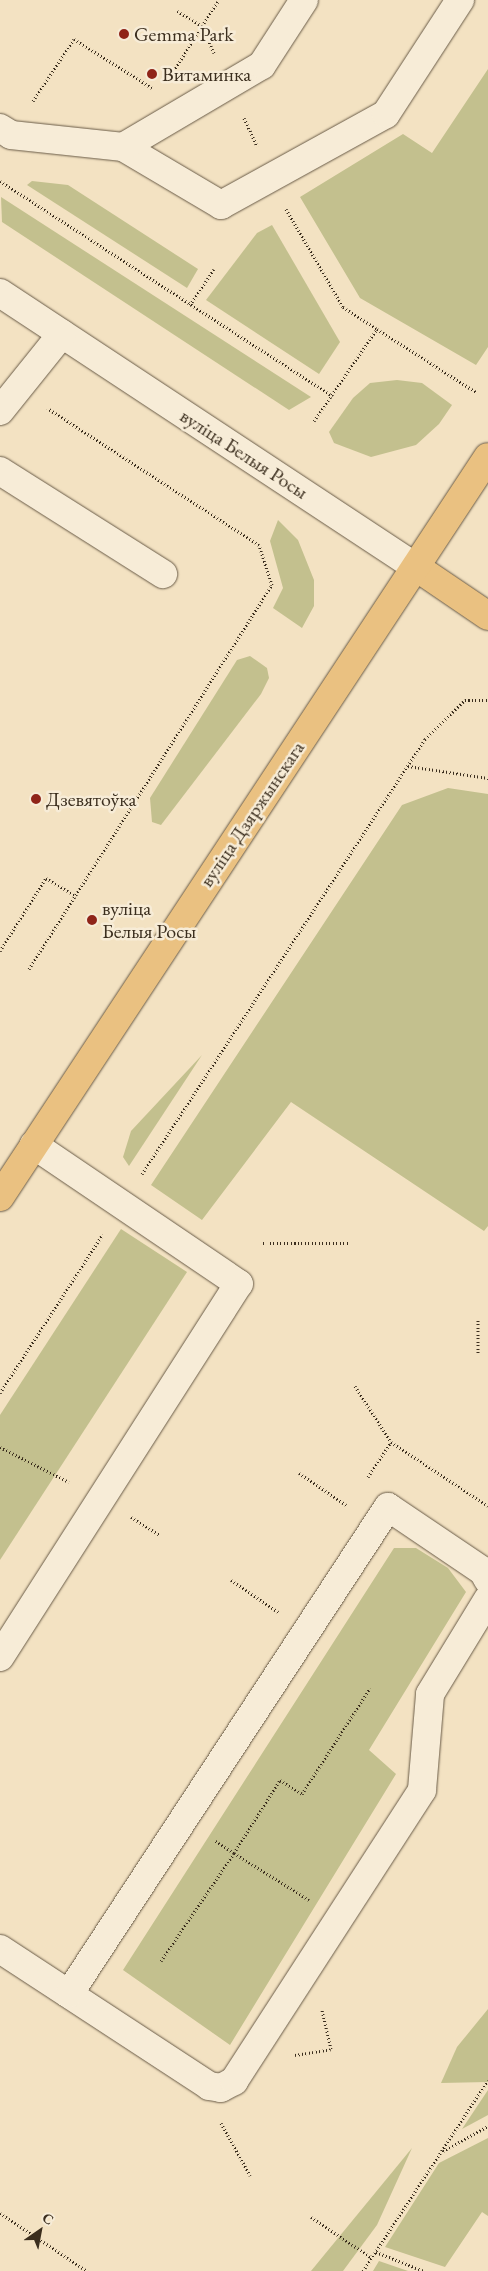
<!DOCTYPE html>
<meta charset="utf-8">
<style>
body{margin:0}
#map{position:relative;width:488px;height:2271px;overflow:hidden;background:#f3e2c2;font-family:"EB Garamond",serif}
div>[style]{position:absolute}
.green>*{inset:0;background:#c3c08e}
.path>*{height:3px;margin-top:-1.5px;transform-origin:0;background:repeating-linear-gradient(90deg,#3b2e1e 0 1px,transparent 0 3.5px)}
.roads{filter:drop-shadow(0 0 1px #695b47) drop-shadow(0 0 1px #695b47)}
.minor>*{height:28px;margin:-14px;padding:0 14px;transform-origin:14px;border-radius:14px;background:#f7ecd7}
.major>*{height:28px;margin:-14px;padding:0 14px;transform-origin:14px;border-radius:14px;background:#eac181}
.dots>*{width:14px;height:14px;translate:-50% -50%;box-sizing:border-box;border:2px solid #f7ecd7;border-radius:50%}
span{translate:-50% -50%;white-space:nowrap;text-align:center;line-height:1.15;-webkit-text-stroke:5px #f7ecd7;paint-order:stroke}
.poi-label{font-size:20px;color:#3b2e1e}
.left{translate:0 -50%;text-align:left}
.street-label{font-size:20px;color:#3b2e1e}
.north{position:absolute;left:15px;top:2206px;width:50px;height:50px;-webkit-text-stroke:4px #f7ecd7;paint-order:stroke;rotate:33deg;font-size:14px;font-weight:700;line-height:20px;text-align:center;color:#3b2e1e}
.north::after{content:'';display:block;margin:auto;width:18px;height:22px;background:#3b2e1e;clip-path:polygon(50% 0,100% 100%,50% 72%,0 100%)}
</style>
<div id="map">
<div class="green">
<i style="clip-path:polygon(488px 69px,488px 347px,476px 365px,360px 298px,300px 197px,403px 134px,432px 153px)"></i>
<i style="clip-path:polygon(32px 181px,68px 185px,198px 269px,187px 288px,27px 185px)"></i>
<i style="clip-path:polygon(1px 197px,311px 397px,289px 410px,2px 222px)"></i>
<i style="clip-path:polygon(272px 225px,340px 342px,319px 374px,206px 300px,257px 233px)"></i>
<i style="clip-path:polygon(397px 380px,422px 383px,452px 405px,439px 424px,416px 445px,371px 457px,334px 443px,329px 432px,353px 398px,370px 383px)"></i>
<i style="clip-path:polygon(278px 520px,298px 540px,314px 580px,314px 606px,302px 628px,273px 608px,283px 588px,270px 541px)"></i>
<i style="clip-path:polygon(250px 656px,267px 668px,269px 678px,261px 694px,161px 825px,152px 822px,150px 798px,237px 660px)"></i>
<i style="clip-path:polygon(448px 788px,488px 794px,488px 1226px,484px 1231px,291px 1102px,202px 1220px,151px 1185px,402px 805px)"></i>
<i style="clip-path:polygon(202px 1055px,129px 1166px,123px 1157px,131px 1131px)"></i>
<i style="clip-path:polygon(121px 1229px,187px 1272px,0 1560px,0 1415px)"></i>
<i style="clip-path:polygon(394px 1548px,416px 1548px,448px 1568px,466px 1592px,369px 1750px,396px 1774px,230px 2045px,123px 1970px)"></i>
<i style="clip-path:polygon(488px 2009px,488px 2082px,441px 2083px,457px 2047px)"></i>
<i style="clip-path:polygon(488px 2090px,488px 2115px,462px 2129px)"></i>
<i style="clip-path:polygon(488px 2138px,488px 2216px,482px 2212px,445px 2267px,385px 2247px,439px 2163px)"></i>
<i style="clip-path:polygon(412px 2148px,377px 2225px,343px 2271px,311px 2271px)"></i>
<i style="clip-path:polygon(379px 2261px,408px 2271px,373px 2271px)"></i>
</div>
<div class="path">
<i style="left:214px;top:53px;width:30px;rotate:-114deg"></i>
<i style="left:202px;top:26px;width:31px;rotate:-57deg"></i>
<i style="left:170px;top:77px;width:60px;rotate:-57.9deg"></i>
<i style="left:202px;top:26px;width:29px;rotate:-149deg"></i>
<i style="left:33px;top:101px;width:74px;rotate:-56.5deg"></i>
<i style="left:74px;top:39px;width:92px;rotate:32.1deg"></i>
<i style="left:244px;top:118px;width:31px;rotate:65deg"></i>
<i style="left:0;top:181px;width:396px;rotate:32.9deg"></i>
<i style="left:286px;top:209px;width:113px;rotate:59.8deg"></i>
<i style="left:343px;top:307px;width:40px;rotate:32.9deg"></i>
<i style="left:190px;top:305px;width:43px;rotate:-56.3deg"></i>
<i style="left:314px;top:421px;width:112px;rotate:-55.6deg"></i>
<i style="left:377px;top:329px;width:117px;rotate:32.5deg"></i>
<i style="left:408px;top:766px;width:81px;rotate:8.5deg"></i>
<i style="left:0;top:951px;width:86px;rotate:-57.8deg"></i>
<i style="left:46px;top:878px;width:35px;rotate:31deg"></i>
<i style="left:29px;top:969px;width:454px;rotate:-57.7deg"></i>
<i style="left:272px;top:585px;width:42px;rotate:-108deg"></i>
<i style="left:259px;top:545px;width:252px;rotate:-147.1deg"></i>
<i style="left:142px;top:1174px;width:519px;rotate:-56.95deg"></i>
<i style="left:425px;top:739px;width:56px;rotate:-44.3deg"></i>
<i style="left:465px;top:700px;width:23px"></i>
<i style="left:263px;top:1243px;width:86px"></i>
<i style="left:478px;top:1356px;width:36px;rotate:-90deg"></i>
<i style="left:355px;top:1386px;width:67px;rotate:57.3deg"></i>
<i style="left:0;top:1393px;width:189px;rotate:-57.1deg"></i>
<i style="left:0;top:1447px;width:77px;rotate:26.9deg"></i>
<i style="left:299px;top:1473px;width:57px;rotate:34.2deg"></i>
<i style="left:368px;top:1477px;width:42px;rotate:-56.7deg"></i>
<i style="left:391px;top:1442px;width:116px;rotate:33.4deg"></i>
<i style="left:131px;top:1517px;width:34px;rotate:32deg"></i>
<i style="left:231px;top:1580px;width:57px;rotate:34.2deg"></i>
<i style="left:309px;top:1900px;width:89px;rotate:-147.9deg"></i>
<i style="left:234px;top:1853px;width:86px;rotate:-57.8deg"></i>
<i style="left:280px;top:1780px;width:26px;rotate:32deg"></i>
<i style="left:302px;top:1794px;width:126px;rotate:-57.3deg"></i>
<i style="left:161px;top:1961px;width:130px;rotate:-55.9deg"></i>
<i style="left:234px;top:1853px;width:24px;rotate:-147deg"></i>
<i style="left:295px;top:2055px;width:36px;rotate:-9deg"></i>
<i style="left:331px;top:2049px;width:40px;rotate:-103deg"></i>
<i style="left:221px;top:2123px;width:60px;rotate:60.9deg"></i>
<i style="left:443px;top:2151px;width:51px;rotate:-29.1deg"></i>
<i style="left:0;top:2213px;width:105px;rotate:33.7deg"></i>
<i style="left:311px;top:2217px;width:73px;rotate:33.9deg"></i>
<i style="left:376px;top:2252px;width:52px;rotate:21.6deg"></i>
<i style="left:363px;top:2271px;width:228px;rotate:-56.8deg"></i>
</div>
<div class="roads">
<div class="minor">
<i style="left:0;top:128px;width:13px;rotate:32deg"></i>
<i style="left:11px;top:135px;width:113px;rotate:6.1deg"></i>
<i style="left:123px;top:147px;width:114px;rotate:30.6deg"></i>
<i style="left:221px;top:205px;width:188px;rotate:-28.9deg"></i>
<i style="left:386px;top:114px;width:136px;rotate:-57deg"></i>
<i style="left:123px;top:147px;width:161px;rotate:-30.5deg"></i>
<i style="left:262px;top:65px;width:77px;rotate:-57.1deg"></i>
<i style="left:0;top:293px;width:498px;rotate:33.4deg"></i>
<i style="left:0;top:411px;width:99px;rotate:-51.2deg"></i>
<i style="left:0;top:471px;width:193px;rotate:32.3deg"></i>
<i style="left:0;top:1657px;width:443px;rotate:-57.4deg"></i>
<i style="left:239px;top:1284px;width:248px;rotate:-145.9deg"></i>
<i style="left:0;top:1949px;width:250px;rotate:33.2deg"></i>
<i style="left:209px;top:2086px;width:12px;rotate:9deg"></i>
<i style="left:221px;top:2088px;width:15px;rotate:-28deg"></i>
<i style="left:234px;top:2081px;width:346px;rotate:-57.1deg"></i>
<i style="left:422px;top:1790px;width:96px;rotate:-85.2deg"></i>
<i style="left:430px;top:1694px;width:111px;rotate:-58.6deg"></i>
<i style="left:69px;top:1994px;width:582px;rotate:-56.77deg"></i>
<i style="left:388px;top:1507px;width:115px;rotate:34deg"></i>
<i style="left:483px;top:1571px;width:10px;rotate:61deg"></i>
</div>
<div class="major">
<i style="left:416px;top:567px;width:87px;rotate:34.2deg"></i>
<i style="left:0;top:1197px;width:886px;rotate:-56.6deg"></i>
</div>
</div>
<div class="dots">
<i style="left:124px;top:34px;background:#8f2418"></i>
<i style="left:152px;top:74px;background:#8f2418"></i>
<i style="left:36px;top:799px;background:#8f2418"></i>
<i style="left:92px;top:920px;background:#8f2418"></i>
</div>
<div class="poi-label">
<span class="left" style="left:134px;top:34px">Gemma Park</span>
<span class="left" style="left:162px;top:74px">Витаминка</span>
<span class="left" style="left:46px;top:799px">Дзевятоўка</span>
<span class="left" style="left:102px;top:920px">вуліца<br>Белыя Росы</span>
</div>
<div class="street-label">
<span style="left:244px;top:454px;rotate:33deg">вуліца Белыя Росы</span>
<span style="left:252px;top:814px;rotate:-56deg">вуліца Дзяржынскага</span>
</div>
<div class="north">С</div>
</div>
